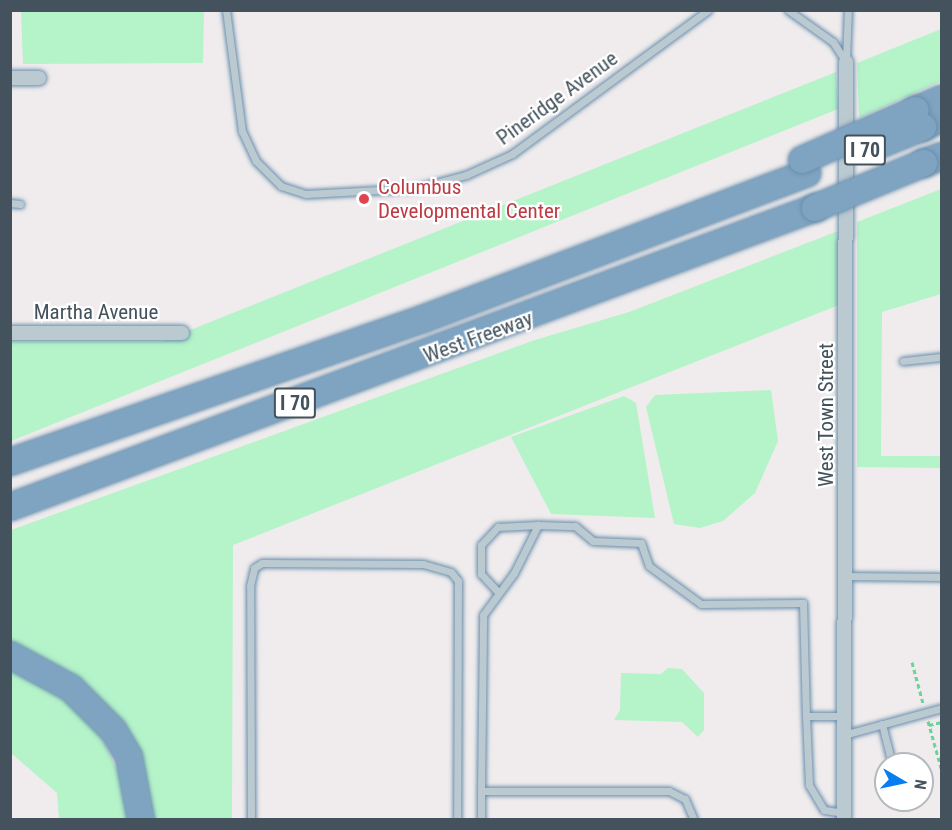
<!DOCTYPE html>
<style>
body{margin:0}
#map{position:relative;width:952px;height:830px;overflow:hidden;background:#f0eced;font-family:"Roboto Condensed",sans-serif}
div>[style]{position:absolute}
.green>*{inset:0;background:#b5f3c9}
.path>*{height:3px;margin-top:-1.5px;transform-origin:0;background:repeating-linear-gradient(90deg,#6ad498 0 4.5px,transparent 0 7.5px)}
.roads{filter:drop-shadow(0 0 2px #6a8fad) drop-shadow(0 0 2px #6a8fad)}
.service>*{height:7px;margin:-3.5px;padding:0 3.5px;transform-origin:3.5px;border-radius:3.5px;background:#bbc9d1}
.minor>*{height:14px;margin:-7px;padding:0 7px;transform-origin:7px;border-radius:7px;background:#bbc9d1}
.motorway>*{height:26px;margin:-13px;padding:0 13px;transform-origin:13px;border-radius:13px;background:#7fa4c1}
.bridges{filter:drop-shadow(0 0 2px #6a8fad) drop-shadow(0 0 2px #6a8fad)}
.motorway-bridge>*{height:26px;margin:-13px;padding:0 13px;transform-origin:13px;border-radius:13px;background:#7fa4c1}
.dots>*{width:16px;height:16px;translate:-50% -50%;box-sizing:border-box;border:3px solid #fff;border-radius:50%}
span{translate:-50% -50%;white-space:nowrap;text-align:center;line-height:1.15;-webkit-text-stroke:4.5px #fff;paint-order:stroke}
.shield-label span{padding:2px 4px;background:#fff;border:2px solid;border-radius:4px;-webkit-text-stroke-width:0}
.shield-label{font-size:20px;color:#43525c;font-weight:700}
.street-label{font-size:21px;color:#43525c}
.health-label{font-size:21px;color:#be3a42}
.left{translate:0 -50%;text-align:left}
.frame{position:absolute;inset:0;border:12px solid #43525c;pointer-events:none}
.north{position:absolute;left:874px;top:752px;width:60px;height:60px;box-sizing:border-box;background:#fff;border:2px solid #b4babe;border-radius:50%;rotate:99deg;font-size:16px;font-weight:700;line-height:24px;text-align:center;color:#43525c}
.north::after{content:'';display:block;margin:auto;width:21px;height:27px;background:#077eef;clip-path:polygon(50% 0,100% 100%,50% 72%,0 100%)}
</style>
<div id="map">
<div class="green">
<i style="clip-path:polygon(21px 11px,204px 11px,203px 63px,23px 64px)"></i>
<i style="clip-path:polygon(941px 29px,941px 81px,859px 118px,857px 63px)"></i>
<i style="clip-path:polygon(836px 72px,838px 109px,11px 441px,11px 342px,160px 342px)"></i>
<i style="clip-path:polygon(941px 189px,941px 294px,882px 312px,881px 456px,941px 456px,941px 468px,857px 467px,857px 222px)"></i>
<i style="clip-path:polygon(838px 231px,839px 305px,233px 545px,232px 819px,151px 819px,146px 777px,11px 646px,11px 530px,535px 340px,629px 312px)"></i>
<i style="clip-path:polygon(771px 390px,778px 441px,755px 493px,723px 521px,700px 528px,674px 524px,646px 407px,655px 395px)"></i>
<i style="clip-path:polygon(624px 396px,636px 403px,655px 518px,551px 514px,511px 437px)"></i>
<i style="clip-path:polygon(668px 668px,682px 669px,704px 693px,704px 730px,698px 737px,682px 722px,614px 720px,620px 710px,621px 673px,661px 674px)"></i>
<i style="clip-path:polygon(11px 669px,69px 701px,96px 726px,123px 782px,127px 819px,59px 819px,57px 793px,11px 753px)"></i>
</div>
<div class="path">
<i style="left:912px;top:662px;width:42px;rotate:75deg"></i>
<i style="left:928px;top:721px;width:52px;rotate:74.4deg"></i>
<i style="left:929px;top:725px;width:13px;rotate:-13deg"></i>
</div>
<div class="roads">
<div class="service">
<i style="left:226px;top:10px;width:122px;rotate:82.5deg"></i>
<i style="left:242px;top:131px;width:33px;rotate:65deg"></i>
<i style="left:256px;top:161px;width:35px;rotate:45deg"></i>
<i style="left:281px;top:186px;width:26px;rotate:18deg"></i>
<i style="left:306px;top:194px;width:111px;rotate:-3.1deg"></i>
<i style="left:417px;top:188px;width:51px;rotate:-14.9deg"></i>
<i style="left:466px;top:175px;width:51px;rotate:-24.5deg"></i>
<i style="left:512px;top:154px;width:243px;rotate:-36.3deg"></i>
<i style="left:788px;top:10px;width:55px;rotate:35.4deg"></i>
<i style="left:833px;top:42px;width:24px;rotate:57deg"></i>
<i style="left:846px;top:59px;width:49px;rotate:-87.7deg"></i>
<i style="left:10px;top:203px;width:10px;rotate:6deg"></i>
<i style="left:903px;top:361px;width:39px;rotate:-6deg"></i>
<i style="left:847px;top:576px;width:95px;rotate:0.6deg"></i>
<i style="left:497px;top:591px;width:23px;rotate:-133deg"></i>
<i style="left:481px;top:574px;width:29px;rotate:-90deg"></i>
<i style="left:481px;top:545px;width:25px;rotate:-47deg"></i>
<i style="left:498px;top:527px;width:40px;rotate:-2.9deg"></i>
<i style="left:806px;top:716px;width:69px;rotate:87.5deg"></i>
<i style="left:809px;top:785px;width:29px;rotate:59deg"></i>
<i style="left:824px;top:810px;width:21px;rotate:8deg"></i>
<i style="left:882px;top:724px;width:41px;rotate:76deg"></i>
<i style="left:847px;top:734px;width:98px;rotate:-15.3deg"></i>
<i style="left:481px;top:791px;width:176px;rotate:-89.3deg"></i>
<i style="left:483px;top:615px;width:52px;rotate:-53.6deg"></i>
<i style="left:514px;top:573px;width:54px;rotate:-63.4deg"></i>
<i style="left:538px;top:525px;width:37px;rotate:2deg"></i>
<i style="left:575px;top:526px;width:23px;rotate:40deg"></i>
<i style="left:593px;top:541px;width:48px;rotate:2.4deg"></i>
<i style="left:641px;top:543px;width:24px;rotate:71deg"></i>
<i style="left:649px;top:566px;width:64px;rotate:36.2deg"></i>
<i style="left:701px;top:604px;width:102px;rotate:-0.6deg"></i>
<i style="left:803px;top:603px;width:113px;rotate:88.5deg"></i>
<i style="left:806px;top:716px;width:38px"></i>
<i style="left:251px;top:820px;width:234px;rotate:-90.2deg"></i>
<i style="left:250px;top:586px;width:18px;rotate:-77deg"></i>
<i style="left:254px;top:568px;width:9px;rotate:-32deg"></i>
<i style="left:262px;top:563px;width:161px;rotate:0.4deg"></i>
<i style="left:423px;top:564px;width:29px;rotate:16deg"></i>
<i style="left:451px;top:572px;width:11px;rotate:52deg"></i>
<i style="left:458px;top:581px;width:239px;rotate:90.2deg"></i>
<i style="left:481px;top:820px;width:29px;rotate:-90deg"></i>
<i style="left:481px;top:791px;width:188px"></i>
<i style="left:669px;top:791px;width:18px;rotate:27deg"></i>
<i style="left:685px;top:799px;width:23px;rotate:67deg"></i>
</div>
<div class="minor">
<i style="left:10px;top:78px;width:29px"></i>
<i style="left:10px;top:333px;width:172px"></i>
<i style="left:844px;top:820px;width:758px;rotate:-89.85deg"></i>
</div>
<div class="motorway">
<i style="left:916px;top:110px;width:28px;rotate:-23deg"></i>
<i style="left:923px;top:127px;width:21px;rotate:-25deg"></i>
<i style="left:924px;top:163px;width:19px;rotate:-21deg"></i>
<i style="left:10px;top:462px;width:437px;rotate:-19.1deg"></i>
<i style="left:423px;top:319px;width:411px;rotate:-20.8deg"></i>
<i style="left:10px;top:507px;width:859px;rotate:-20.38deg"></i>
<i style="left:10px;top:655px;width:69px;rotate:28.4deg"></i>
<i style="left:71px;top:688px;width:59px;rotate:45deg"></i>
<i style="left:113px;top:730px;width:31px;rotate:59deg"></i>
<i style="left:129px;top:757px;width:64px;rotate:79.2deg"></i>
</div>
</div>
<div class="bridges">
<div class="motorway-bridge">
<i style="left:876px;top:146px;width:51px;rotate:-22deg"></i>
<i style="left:802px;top:160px;width:124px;rotate:-23.7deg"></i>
<i style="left:815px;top:208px;width:118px;rotate:-22.4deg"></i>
</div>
</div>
<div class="dots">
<i style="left:364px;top:199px;background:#e0444e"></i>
</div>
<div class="shield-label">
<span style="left:865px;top:150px">I 70</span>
<span style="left:295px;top:403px">I 70</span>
</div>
<div class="street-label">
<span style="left:557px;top:98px;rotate:-36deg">Pineridge Avenue</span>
<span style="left:96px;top:312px">Martha Avenue</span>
<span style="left:478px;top:337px;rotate:-20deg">West Freeway</span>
<span style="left:826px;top:415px;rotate:-90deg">West Town Street</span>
</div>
<div class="health-label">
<span class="left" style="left:378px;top:199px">Columbus<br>Developmental Center</span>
</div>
<div class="frame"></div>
<div class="north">N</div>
</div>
